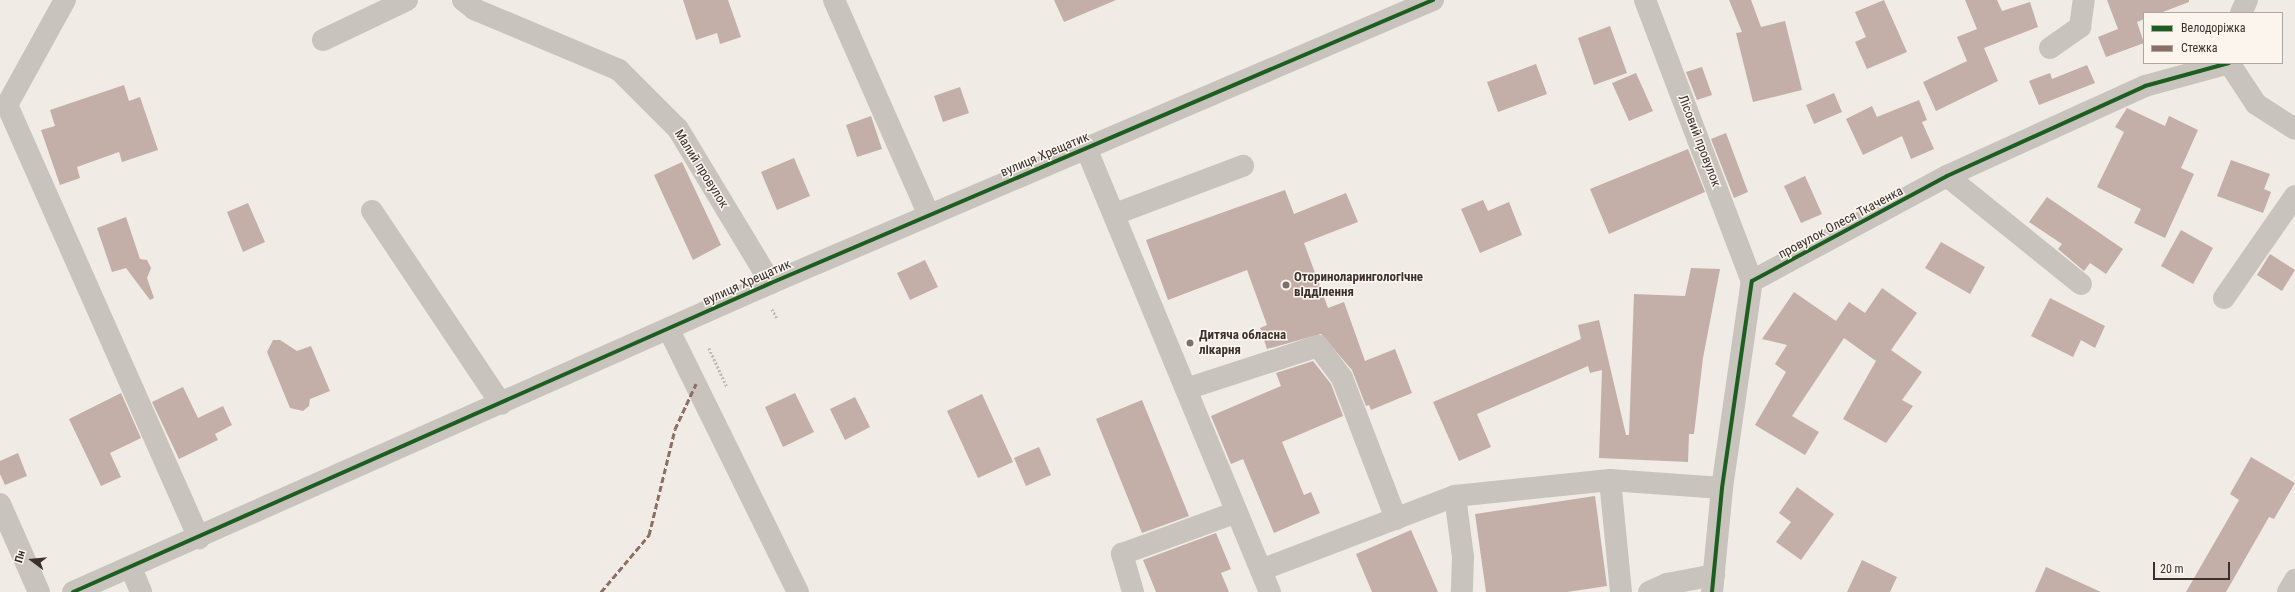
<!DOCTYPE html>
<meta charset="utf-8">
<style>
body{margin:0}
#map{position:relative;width:2295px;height:592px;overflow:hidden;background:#f0ebe5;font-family:"Roboto Condensed",sans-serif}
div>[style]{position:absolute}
.building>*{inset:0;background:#c3afa7}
.path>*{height:2.5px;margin-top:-1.25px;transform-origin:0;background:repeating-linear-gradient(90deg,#c2bbb6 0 2px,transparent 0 4px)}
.minor>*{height:22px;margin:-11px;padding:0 11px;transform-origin:11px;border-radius:11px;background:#c9c3be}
.quiet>*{height:3px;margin-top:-1.5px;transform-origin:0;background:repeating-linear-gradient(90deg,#8d6e63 0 6px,transparent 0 9px)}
.cycleway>*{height:4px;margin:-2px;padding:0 2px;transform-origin:2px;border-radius:2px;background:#1b5e20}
.dots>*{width:11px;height:11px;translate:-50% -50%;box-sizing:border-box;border:2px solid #fbf5ee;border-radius:50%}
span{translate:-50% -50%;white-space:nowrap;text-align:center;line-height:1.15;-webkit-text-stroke:3px #fbf5ee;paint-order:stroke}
.street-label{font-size:13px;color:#3b302b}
.poi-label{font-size:13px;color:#3b302b;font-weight:700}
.left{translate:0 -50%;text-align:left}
.legend{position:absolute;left:2143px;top:12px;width:140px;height:52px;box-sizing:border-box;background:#fbf5ee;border:1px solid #aea6a0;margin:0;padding:5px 7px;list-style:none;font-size:12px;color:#3b302b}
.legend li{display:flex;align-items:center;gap:8px;height:20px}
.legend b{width:20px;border:1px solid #aea6a0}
.north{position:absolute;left:12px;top:540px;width:40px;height:40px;-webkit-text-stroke:3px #fbf5ee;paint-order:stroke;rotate:286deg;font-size:11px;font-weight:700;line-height:16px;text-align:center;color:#3b302b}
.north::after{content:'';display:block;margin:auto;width:14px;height:18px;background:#3b302b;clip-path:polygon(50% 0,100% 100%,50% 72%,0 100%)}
.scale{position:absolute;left:2153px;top:562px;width:77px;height:18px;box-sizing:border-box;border:2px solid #3b302b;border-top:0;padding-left:5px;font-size:12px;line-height:14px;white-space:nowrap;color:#3b302b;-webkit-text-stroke:3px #fbf5ee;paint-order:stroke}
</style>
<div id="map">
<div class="building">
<i style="clip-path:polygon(683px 0,728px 0,741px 37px,720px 44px,717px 33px,696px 40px)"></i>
<i style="clip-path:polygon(1054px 0,1116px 0,1064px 22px)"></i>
<i style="clip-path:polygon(1729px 0,1751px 0,1761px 27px,1785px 21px,1802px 90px,1753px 102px,1736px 33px,1742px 32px)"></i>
<i style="clip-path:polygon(1884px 0,1907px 52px,1867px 69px,1855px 42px,1866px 37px,1855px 12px)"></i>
<i style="clip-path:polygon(1965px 0,1997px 0,2002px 11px,2030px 2px,2038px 27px,1984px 48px,1998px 81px,1936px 111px,1923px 82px,1967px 61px,1957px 37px,1977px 29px)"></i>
<i style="clip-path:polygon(2107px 0,2189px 0,2189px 2px,2160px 13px,2144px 13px,2144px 19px,2137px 22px,2144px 43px,2106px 57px,2098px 37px,2118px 29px)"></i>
<i style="clip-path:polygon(1610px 26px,1627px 73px,1594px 85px,1578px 38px)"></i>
<i style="clip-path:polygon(1536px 64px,1547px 94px,1498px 112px,1487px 82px)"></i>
<i style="clip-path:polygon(2087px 65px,2095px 83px,2039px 105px,2029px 81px,2050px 73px,2052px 79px)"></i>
<i style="clip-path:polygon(1702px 67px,1712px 95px,1697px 100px,1686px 72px)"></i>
<i style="clip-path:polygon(1636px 73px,1653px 111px,1629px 121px,1612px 83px)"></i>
<i style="clip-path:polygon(124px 85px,129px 101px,140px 97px,158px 150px,122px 162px,119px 152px,77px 167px,80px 178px,60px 185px,41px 130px,55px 126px,50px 110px)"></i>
<i style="clip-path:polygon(960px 87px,969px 113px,943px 122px,934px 96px)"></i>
<i style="clip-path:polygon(1834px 93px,1842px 112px,1814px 124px,1806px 105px)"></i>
<i style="clip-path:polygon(1919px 100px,1927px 120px,1922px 122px,1934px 149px,1911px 159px,1902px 136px,1863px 155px,1846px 119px,1872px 106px,1877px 117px)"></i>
<i style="clip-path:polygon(2127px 108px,2165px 126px,2169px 116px,2198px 130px,2181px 168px,2194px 174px,2165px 238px,2134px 223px,2141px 209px,2097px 187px,2124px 132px,2115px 127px)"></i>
<i style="clip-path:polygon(871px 116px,882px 149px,857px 157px,846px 125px)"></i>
<i style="clip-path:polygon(1726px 133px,1748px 192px,1734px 198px,1711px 139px)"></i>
<i style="clip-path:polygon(1688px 149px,1705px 192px,1609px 234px,1590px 189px)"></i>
<i style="clip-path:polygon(794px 158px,810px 196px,777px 210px,761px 172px)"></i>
<i style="clip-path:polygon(2231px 160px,2270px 174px,2264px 189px,2271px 192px,2263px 213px,2217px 196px)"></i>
<i style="clip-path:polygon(682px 162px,721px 245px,693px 260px,654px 175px)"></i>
<i style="clip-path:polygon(1805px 176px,1822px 214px,1801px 223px,1784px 186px)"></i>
<i style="clip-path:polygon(1285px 190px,1294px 214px,1346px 193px,1358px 222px,1304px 243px,1328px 308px,1344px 302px,1365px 361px,1395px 349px,1412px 393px,1371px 410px,1369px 405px,1366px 406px,1352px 370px,1321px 334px,1267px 349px,1260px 328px,1267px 325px,1247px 270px,1168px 300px,1146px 240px)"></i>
<i style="clip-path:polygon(2047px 197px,2123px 249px,2106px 274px,2090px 263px,2084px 271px,2058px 249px,2062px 244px,2029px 222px)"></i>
<i style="clip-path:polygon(1483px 200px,1488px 211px,1509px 202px,1522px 235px,1480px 253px,1461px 209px)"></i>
<i style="clip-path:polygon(248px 203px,265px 242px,243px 252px,227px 212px)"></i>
<i style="clip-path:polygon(126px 217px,140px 259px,147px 260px,151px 268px,147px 278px,154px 298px,150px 300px,126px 268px,112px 272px,97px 228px)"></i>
<i style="clip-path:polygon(2181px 230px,2213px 248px,2193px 284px,2161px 266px)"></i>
<i style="clip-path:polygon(1941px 242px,1985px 267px,1970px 294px,1925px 268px)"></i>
<i style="clip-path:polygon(2270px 254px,2295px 270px,2282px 291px,2257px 275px)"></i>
<i style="clip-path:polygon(925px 260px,938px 287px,910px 300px,897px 273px)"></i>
<i style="clip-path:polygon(1691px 268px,1720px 269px,1703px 358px,1694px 434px,1689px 434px,1688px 462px,1599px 458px,1602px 370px,1590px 373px,1588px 366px,1477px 414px,1491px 447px,1459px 461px,1433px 402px,1581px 339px,1578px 325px,1599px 320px,1626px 435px,1629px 435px,1634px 294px,1685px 296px)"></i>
<i style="clip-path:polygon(1882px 288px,1917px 313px,1891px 350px,1922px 372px,1902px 400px,1913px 406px,1886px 443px,1843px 419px,1876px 361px,1844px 338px,1792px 416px,1819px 432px,1805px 455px,1755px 425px,1786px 372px,1775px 364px,1787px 345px,1762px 339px,1794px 292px,1836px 321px,1849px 302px,1865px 313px)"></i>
<i style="clip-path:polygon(2050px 298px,2105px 326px,2095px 348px,2081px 340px,2073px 357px,2031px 336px)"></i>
<i style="clip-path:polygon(273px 340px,280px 340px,297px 351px,311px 346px,330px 391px,310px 399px,309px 406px,303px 411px,290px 408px,267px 352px)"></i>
<i style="clip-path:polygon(1313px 361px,1331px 384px,1343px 416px,1282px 442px,1304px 495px,1311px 492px,1320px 513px,1274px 533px,1243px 459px,1231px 464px,1211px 416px,1281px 386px,1276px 373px)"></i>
<i style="clip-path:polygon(183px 387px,198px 418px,223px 406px,232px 425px,215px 434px,218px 440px,179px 459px,152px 402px)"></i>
<i style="clip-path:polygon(121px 393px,141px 438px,110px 453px,121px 477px,101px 486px,69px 419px)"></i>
<i style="clip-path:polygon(795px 393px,814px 432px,783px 447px,765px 407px)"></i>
<i style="clip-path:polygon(982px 394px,1013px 462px,978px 478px,947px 411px)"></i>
<i style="clip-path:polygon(855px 397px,870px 427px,845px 440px,830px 409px)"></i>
<i style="clip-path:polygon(1142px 400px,1189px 516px,1142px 533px,1096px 419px)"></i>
<i style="clip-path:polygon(1039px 447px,1051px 475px,1026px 486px,1014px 458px)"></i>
<i style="clip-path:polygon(18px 453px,27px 476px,5px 485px,0 474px,0 461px)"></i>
<i style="clip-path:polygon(2251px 457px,2295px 483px,2274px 519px,2269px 517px,2226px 592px,2186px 592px,2239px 500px,2230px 494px)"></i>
<i style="clip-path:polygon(1797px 487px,1834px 514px,1801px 560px,1776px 542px,1791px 522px,1779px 513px)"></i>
<i style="clip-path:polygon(1595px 496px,1607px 586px,1567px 592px,1486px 592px,1475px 514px)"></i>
<i style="clip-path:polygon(1411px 530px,1438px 592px,1372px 592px,1356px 554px)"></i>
<i style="clip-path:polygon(1216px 533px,1231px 569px,1221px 573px,1229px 592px,1156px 592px,1143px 560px)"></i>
<i style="clip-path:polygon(1862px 560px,1897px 577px,1890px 592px,1847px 592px)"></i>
<i style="clip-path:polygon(2046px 567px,2101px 592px,2035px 592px)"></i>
</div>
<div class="path">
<i style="left:772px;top:309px;width:10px;rotate:61deg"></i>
<i style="left:709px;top:348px;width:43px;rotate:65.2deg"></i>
</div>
<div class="minor">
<i style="left:65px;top:0;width:120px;rotate:118.9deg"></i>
<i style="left:7px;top:105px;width:474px;rotate:66.1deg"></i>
<i style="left:463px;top:0;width:14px;rotate:39deg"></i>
<i style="left:474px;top:9px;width:157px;rotate:22.8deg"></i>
<i style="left:619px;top:70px;width:83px;rotate:45deg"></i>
<i style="left:678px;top:129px;width:180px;rotate:58.9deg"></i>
<i style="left:834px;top:0;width:235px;rotate:66.2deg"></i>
<i style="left:1645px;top:0;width:301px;rotate:69.2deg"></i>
<i style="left:2241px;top:13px;width:14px;rotate:-65deg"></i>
<i style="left:323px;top:40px;width:93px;rotate:-25.5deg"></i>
<i style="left:2050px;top:48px;width:37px;rotate:-35deg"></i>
<i style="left:2080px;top:27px;width:27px;rotate:-82deg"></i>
<i style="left:2229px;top:63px;width:49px;rotate:56.6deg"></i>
<i style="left:2256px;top:104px;width:46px;rotate:32.7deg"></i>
<i style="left:1086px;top:148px;width:481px;rotate:67.5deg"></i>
<i style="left:1947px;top:176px;width:172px;rotate:38.9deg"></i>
<i style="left:372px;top:211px;width:232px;rotate:56.2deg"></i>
<i style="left:1115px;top:214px;width:137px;rotate:-20.6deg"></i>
<i style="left:2224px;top:298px;width:124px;rotate:-55.2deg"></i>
<i style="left:669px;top:330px;width:292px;rotate:63.8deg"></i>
<i style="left:1186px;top:389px;width:139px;rotate:-18deg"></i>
<i style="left:1318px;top:346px;width:40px;rotate:53deg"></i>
<i style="left:1342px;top:378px;width:151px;rotate:69deg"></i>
<i style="left:1610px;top:480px;width:112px;rotate:4.1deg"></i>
<i style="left:1455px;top:496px;width:62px;rotate:82.5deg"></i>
<i style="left:1463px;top:557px;width:35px;rotate:92deg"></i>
<i style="left:0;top:504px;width:96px;rotate:66.1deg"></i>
<i style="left:131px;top:568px;width:26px;rotate:67deg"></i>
<i style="left:1261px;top:570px;width:208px;rotate:-20.9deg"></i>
<i style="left:1455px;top:496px;width:156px;rotate:-5.9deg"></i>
<i style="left:1610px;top:480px;width:113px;rotate:84.4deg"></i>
<i style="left:73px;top:592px;width:763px;rotate:-23.88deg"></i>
<i style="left:771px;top:283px;width:720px;rotate:-23.15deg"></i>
<i style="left:1133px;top:592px;width:40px;rotate:-106deg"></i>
<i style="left:1122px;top:554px;width:122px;rotate:-20.1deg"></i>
<i style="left:1649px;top:592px;width:20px;rotate:-24deg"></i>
<i style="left:1667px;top:584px;width:48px;rotate:-10.8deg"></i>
<i style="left:1712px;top:592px;width:104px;rotate:-84.5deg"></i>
<i style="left:1722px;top:488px;width:209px;rotate:-81.8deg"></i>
<i style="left:1752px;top:281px;width:221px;rotate:-28.3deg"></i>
<i style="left:1947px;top:176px;width:217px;rotate:-24.4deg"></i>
<i style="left:2145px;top:86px;width:87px;rotate:-15.3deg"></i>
<i style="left:2288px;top:592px;width:14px;rotate:-60deg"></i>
</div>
<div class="quiet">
<i style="left:601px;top:592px;width:75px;rotate:-49.9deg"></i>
<i style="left:649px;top:535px;width:109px;rotate:-76.2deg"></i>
<i style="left:675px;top:429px;width:50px;rotate:-65deg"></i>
</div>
<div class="cycleway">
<i style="left:73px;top:592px;width:763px;rotate:-23.88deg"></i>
<i style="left:771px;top:283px;width:720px;rotate:-23.15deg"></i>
<i style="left:1712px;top:592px;width:104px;rotate:-84.5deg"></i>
<i style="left:1722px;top:488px;width:209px;rotate:-81.8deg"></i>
<i style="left:1752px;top:281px;width:221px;rotate:-28.3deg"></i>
<i style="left:1947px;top:176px;width:217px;rotate:-24.4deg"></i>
<i style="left:2145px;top:86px;width:87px;rotate:-15.3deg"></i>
</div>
<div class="dots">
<i style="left:1286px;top:285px;background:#7a716c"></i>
<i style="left:1190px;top:343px;background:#7a716c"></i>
</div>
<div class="street-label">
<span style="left:1699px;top:141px;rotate:69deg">Лісовий провулок</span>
<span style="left:1045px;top:155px;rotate:-23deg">вулиця Хрещатик</span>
<span style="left:701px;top:169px;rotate:58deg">Малий провулок</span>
<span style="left:1841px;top:223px;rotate:-28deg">провулок Олеся Ткаченка</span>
<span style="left:747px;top:283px;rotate:-24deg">вулиця Хрещатик</span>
</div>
<div class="poi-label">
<span class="left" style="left:1294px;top:285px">Оториноларингологічне<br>відділення</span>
<span class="left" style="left:1199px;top:343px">Дитяча обласна<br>лікарня</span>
</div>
<ul class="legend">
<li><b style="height:5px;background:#1b5e20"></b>Велодоріжка</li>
<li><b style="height:5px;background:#8d6e63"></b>Стежка</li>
</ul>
<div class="north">Пн</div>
<div class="scale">20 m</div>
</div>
